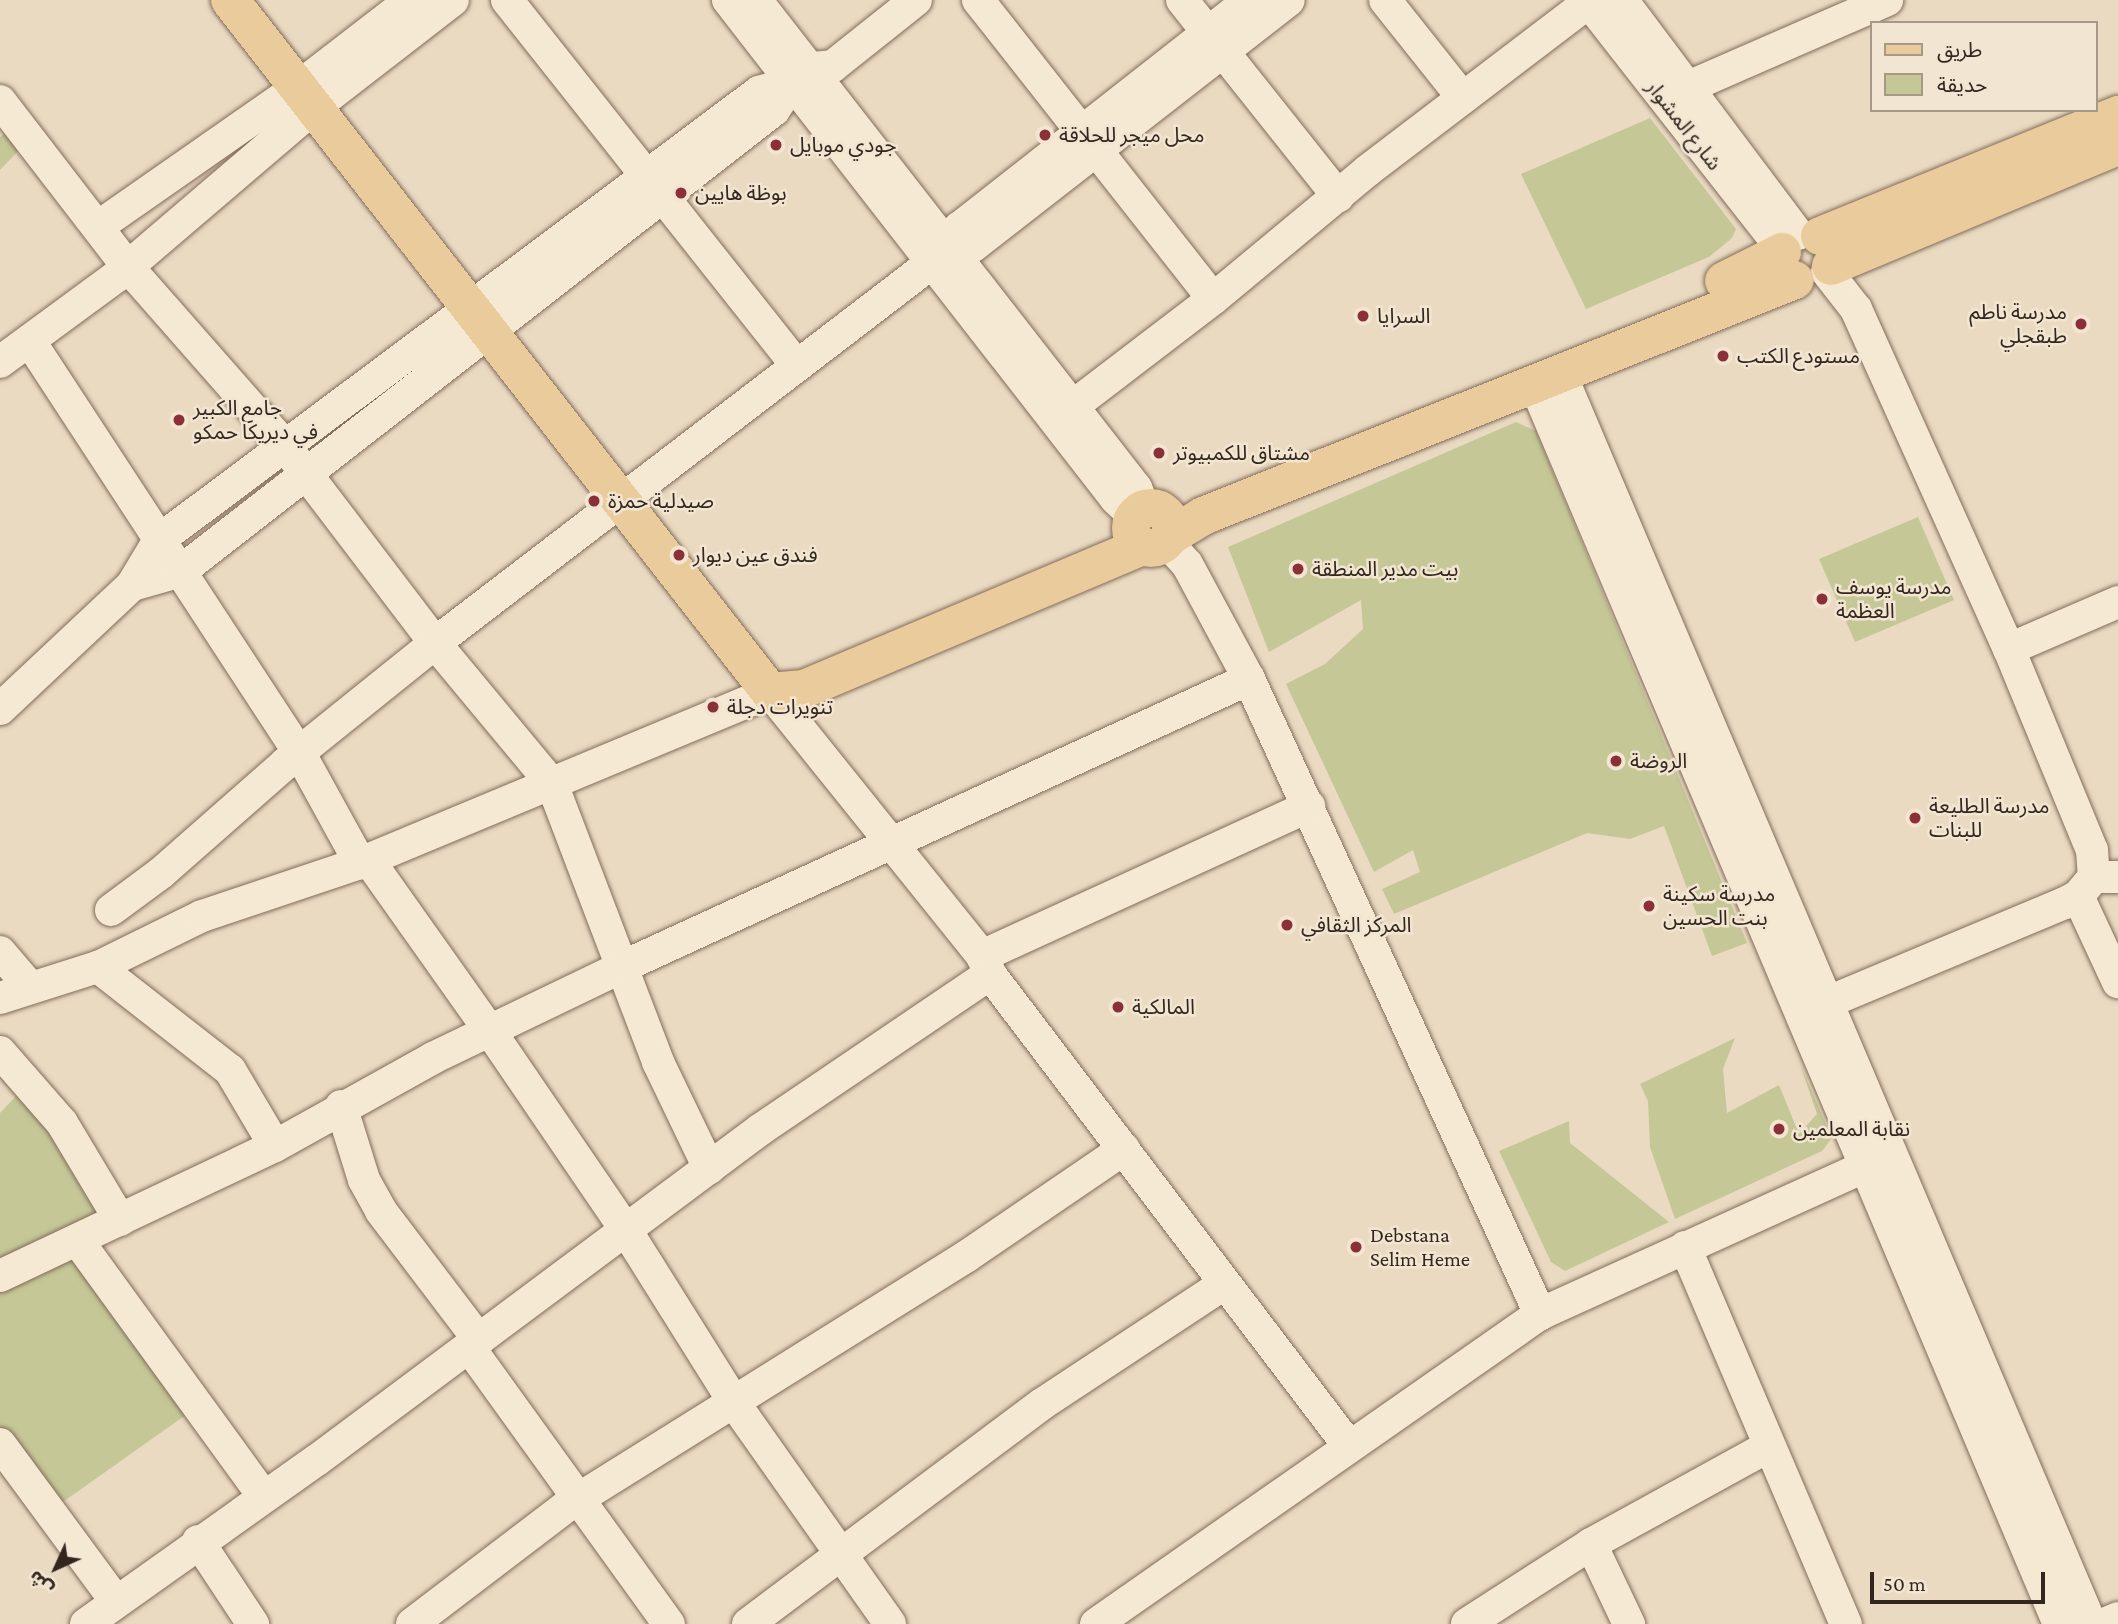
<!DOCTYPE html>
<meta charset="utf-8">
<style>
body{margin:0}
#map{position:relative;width:2118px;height:1624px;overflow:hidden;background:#eadac2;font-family:"Crimson Pro","Noto Sans Arabic",serif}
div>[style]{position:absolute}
.green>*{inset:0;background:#c5c797}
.roads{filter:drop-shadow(0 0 2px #826c5b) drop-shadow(0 0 2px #826c5b)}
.minor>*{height:32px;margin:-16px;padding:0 16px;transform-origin:16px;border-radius:16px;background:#f5e9d4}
.major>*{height:38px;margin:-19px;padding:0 19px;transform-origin:19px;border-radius:19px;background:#eacb9c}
.major>.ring{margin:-19px;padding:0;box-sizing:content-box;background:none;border:38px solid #eacb9c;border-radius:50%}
.dots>*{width:19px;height:19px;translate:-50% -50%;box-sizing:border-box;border:4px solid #f2e5d1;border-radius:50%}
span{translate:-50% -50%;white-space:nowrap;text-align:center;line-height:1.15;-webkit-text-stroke:5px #f2e5d1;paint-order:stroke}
.street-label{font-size:21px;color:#33261e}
.poi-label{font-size:21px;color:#33261e}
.left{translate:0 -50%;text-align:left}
.right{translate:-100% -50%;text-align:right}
.legend{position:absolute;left:1870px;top:21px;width:228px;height:91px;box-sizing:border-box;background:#f2e5d1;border:2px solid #a69989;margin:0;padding:9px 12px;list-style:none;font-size:21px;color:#33261e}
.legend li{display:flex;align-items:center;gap:14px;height:35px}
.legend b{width:35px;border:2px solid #a69989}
.north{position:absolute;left:21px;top:1533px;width:70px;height:70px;-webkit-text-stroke:5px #f2e5d1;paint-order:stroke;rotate:225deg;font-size:19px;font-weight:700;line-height:28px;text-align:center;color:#33261e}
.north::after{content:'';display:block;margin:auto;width:24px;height:32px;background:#33261e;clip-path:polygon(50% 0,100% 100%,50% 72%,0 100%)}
.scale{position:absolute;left:1870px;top:1572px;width:175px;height:32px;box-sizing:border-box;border:4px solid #33261e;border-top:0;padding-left:9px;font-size:21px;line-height:24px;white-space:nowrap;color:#33261e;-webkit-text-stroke:5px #f2e5d1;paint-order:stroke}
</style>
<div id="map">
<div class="green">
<i style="clip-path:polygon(1650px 118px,1736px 229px,1732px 238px,1709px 257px,1586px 309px,1521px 174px)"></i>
<i style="clip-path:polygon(6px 133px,22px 147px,0 170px,0 137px)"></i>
<i style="clip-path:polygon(1516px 422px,1536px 431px,1747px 943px,1712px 956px,1664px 826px,1630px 839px,1587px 833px,1394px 914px,1382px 889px,1420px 872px,1413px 850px,1374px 872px,1286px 684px,1325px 664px,1363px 629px,1361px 600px,1269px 652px,1228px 547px)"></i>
<i style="clip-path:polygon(1918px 517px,1954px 600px,1855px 642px,1819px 559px)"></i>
<i style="clip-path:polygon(1735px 1038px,1723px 1069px,1727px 1113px,1779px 1085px,1799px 1134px,1817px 1114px,1800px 1064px,1832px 1138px,1822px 1151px,1675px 1219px,1650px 1147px,1648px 1101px,1640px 1084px)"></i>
<i style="clip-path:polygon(0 1063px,106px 1207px,0 1263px,0 1113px,16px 1096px,0 1078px)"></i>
<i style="clip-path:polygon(1569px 1121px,1570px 1143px,1669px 1222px,1565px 1271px,1551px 1262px,1499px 1151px)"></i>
<i style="clip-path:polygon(65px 1257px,83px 1259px,197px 1407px,60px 1504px,0 1427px,0 1292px)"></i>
</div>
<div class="roads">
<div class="minor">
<i style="left:507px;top:0;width:465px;rotate:51.6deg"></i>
<i style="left:728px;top:0;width:632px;rotate:52.13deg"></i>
<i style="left:1116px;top:499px;width:26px;rotate:43deg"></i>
<i style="left:756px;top:0;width:619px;rotate:52.09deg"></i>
<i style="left:1136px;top:488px;width:23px;rotate:67deg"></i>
<i style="left:978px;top:0;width:380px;rotate:51.8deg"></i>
<i style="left:1182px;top:0;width:251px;rotate:51.5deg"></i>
<i style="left:1385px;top:0;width:125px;rotate:51.5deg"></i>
<i style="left:1587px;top:0;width:316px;rotate:51.9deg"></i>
<i style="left:1622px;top:0;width:293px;rotate:53.1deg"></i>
<i style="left:1670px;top:95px;width:237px;rotate:-23.6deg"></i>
<i style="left:0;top:101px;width:208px;rotate:52.4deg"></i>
<i style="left:127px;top:266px;width:240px;rotate:48.7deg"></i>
<i style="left:285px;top:446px;width:248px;rotate:52.7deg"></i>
<i style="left:435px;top:643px;width:183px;rotate:50.3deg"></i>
<i style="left:552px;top:784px;width:298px;rotate:69.1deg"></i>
<i style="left:658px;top:1062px;width:118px;rotate:64.3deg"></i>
<i style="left:99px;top:226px;width:246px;rotate:-34.9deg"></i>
<i style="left:301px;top:85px;width:139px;rotate:-37.7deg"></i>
<i style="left:951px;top:248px;width:22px;rotate:-5deg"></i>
<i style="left:973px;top:246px;width:400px;rotate:-37.9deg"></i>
<i style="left:1827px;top:272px;width:47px;rotate:51.9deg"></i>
<i style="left:1856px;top:309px;width:373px;rotate:65.8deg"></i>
<i style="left:2009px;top:649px;width:217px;rotate:67.6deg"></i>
<i style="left:2092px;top:850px;width:27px;rotate:86deg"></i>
<i style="left:31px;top:343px;width:489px;rotate:56.8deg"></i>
<i style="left:299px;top:752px;width:127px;rotate:61.2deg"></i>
<i style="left:0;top:362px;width:145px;rotate:-36.3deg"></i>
<i style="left:117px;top:276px;width:262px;rotate:-40.5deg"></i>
<i style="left:316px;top:106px;width:173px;rotate:-37.7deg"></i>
<i style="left:1561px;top:375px;width:1357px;rotate:67.01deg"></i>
<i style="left:1535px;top:385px;width:1345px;rotate:67.08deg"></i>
<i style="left:1073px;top:406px;width:176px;rotate:-37.4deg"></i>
<i style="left:1213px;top:299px;width:200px;rotate:-39.7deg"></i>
<i style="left:1367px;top:171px;width:279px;rotate:-37.3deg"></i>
<i style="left:1166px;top:541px;width:31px;rotate:48deg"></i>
<i style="left:1187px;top:564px;width:131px;rotate:61.7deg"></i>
<i style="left:1249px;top:679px;width:699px;rotate:65.38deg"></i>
<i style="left:132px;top:585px;width:51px;rotate:-15.9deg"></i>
<i style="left:181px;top:571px;width:751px;rotate:-37.86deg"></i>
<i style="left:774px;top:110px;width:34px;rotate:-56deg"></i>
<i style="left:2009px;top:649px;width:119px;rotate:-23.3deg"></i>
<i style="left:0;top:709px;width:181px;rotate:-43.2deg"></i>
<i style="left:132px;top:585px;width:52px;rotate:-59deg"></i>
<i style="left:159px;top:540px;width:749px;rotate:-36.75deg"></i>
<i style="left:759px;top:92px;width:35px;rotate:-16deg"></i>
<i style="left:793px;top:82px;width:24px;rotate:-36deg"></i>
<i style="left:812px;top:68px;width:21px;rotate:-5deg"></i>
<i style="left:833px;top:66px;width:106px;rotate:-38.5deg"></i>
<i style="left:368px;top:859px;width:211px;rotate:54.7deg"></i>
<i style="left:490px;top:1031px;width:241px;rotate:55.7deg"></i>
<i style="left:626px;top:1230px;width:205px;rotate:57.9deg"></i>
<i style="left:735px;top:1404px;width:269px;rotate:54.8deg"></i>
<i style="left:2078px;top:896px;width:95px;rotate:65.1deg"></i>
<i style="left:111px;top:910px;width:62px;rotate:-36.5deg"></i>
<i style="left:161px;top:873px;width:167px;rotate:-41.3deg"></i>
<i style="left:286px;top:763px;width:191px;rotate:-38.8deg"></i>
<i style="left:435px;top:643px;width:650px;rotate:-37.43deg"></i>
<i style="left:951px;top:248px;width:22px;rotate:-68deg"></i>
<i style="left:959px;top:228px;width:370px;rotate:-38.1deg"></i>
<i style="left:0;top:952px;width:45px;rotate:49.5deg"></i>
<i style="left:982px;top:956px;width:360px;rotate:-24.6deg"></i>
<i style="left:98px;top:967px;width:167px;rotate:38deg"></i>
<i style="left:230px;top:1070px;width:88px;rotate:59.4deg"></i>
<i style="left:0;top:998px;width:103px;rotate:-17.6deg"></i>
<i style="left:98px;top:967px;width:116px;rotate:-26.1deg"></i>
<i style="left:202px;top:916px;width:167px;rotate:-18.5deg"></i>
<i style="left:360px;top:863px;width:444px;rotate:-22.6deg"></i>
<i style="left:770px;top:692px;width:339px;rotate:51.2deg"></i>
<i style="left:982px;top:956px;width:20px;rotate:66deg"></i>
<i style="left:990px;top:974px;width:592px;rotate:52.76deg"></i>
<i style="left:1809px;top:1010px;width:277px;rotate:-22.7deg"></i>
<i style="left:2065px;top:903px;width:15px;rotate:-28deg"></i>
<i style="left:2078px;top:896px;width:25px;rotate:-50deg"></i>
<i style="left:2094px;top:877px;width:24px"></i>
<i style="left:0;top:1052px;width:94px;rotate:48.9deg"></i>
<i style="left:62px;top:1123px;width:113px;rotate:59.1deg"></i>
<i style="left:341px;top:1106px;width:77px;rotate:72.7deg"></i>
<i style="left:364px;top:1180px;width:35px;rotate:61deg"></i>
<i style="left:381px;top:1211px;width:162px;rotate:52.8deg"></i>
<i style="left:78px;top:1241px;width:316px;rotate:54deg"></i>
<i style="left:1685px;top:1247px;width:410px;rotate:66.9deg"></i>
<i style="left:0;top:1276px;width:304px;rotate:-25.3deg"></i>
<i style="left:275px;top:1146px;width:181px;rotate:-29.1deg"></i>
<i style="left:433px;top:1058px;width:212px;rotate:-25.7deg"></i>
<i style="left:624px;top:966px;width:688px;rotate:-24.66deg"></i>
<i style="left:469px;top:1347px;width:342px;rotate:54.2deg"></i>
<i style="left:0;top:1444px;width:194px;rotate:53.6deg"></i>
<i style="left:198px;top:1541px;width:100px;rotate:56.5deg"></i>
<i style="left:1591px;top:1544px;width:89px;rotate:64.6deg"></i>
<i style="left:86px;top:1624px;width:283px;rotate:-35.4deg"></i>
<i style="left:317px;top:1460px;width:554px;rotate:-36.7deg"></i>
<i style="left:761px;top:1129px;width:277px;rotate:-34.1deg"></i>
<i style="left:412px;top:1624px;width:195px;rotate:-37.3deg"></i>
<i style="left:567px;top:1506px;width:472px;rotate:-32deg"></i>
<i style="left:967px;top:1256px;width:190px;rotate:-34.3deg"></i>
<i style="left:748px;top:1624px;width:367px;rotate:-36.8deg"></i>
<i style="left:1042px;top:1404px;width:218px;rotate:-33.4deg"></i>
<i style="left:1096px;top:1624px;width:542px;rotate:-34.92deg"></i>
<i style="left:1540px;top:1314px;width:378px;rotate:-24.4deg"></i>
<i style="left:1467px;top:1624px;width:148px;rotate:-32.8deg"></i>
<i style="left:1591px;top:1544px;width:203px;rotate:-28.8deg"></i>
<i style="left:2104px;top:1624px;width:15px;rotate:-23deg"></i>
</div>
<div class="major">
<i style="left:230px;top:0;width:878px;rotate:52.03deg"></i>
<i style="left:770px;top:692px;width:34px;rotate:-5deg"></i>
<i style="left:804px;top:689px;width:367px;rotate:-22.9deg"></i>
<i style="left:1820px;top:236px;width:322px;rotate:-22.1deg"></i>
<i style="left:1831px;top:266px;width:311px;rotate:-22.7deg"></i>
<i style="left:1724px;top:281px;width:65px;rotate:-26.6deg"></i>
<i class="ring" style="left:1131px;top:508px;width:2px;height:2px"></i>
<i style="left:1170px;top:536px;width:39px;rotate:-31deg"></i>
<i style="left:1203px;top:516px;width:637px;rotate:-21.73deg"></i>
</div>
</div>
<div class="dots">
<i style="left:1045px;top:135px;background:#8c3038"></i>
<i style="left:776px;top:145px;background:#8c3038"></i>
<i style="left:681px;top:193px;background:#8c3038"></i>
<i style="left:1363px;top:316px;background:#8c3038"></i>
<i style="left:2081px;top:324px;background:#8c3038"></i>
<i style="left:1723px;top:356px;background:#8c3038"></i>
<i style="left:179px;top:420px;background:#8c3038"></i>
<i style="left:1159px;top:453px;background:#8c3038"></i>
<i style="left:594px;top:501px;background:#8c3038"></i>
<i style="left:679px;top:555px;background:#8c3038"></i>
<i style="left:1298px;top:569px;background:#8c3038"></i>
<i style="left:1822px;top:599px;background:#8c3038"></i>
<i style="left:713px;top:707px;background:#8c3038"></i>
<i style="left:1616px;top:761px;background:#8c3038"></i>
<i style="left:1915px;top:818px;background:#8c3038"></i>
<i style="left:1649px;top:906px;background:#8c3038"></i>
<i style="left:1287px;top:925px;background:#8c3038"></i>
<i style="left:1118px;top:1007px;background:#8c3038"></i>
<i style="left:1779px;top:1129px;background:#8c3038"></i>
<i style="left:1356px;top:1247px;background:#8c3038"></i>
</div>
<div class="street-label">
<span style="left:1684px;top:125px;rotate:52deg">شارع المشوار</span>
</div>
<div class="poi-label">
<span class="left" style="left:1059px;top:135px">محل ميجر للحلاقة</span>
<span class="left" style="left:790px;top:145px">جودي موبايل</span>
<span class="left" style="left:695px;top:193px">بوظة هايين</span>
<span class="right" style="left:2067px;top:324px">مدرسة ناطم<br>طبقجلي</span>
<span class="left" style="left:1377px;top:316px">السرايا</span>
<span class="left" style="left:1737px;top:356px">مستودع الكتب</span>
<span class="left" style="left:193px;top:420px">جامع الكبير<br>في ديريكا حمكو</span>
<span class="left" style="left:1173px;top:453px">مشتاق للكمبيوتر</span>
<span class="left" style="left:608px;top:501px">صيدلية حمزة</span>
<span class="left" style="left:693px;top:555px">فندق عين ديوار</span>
<span class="left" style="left:1312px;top:569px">بيت مدير المنطقة</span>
<span class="left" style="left:1836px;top:599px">مدرسة يوسف<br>العظمة</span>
<span class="left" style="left:727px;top:707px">تنويرات دجلة</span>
<span class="left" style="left:1630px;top:761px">الروضة</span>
<span class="left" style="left:1929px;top:818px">مدرسة الطليعة<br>للبنات</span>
<span class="left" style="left:1663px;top:906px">مدرسة سكينة<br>بنت الحسين</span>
<span class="left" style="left:1301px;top:925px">المركز الثقافي</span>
<span class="left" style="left:1132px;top:1007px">المالكية</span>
<span class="left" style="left:1793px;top:1129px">نقابة المعلمين</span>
<span class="left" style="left:1370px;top:1247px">Debstana<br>Selim Heme</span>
</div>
<ul class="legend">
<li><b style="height:9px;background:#eacb9c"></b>طريق</li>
<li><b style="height:19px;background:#c5c797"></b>حديقة</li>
</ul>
<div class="north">ش</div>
<div class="scale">50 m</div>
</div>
